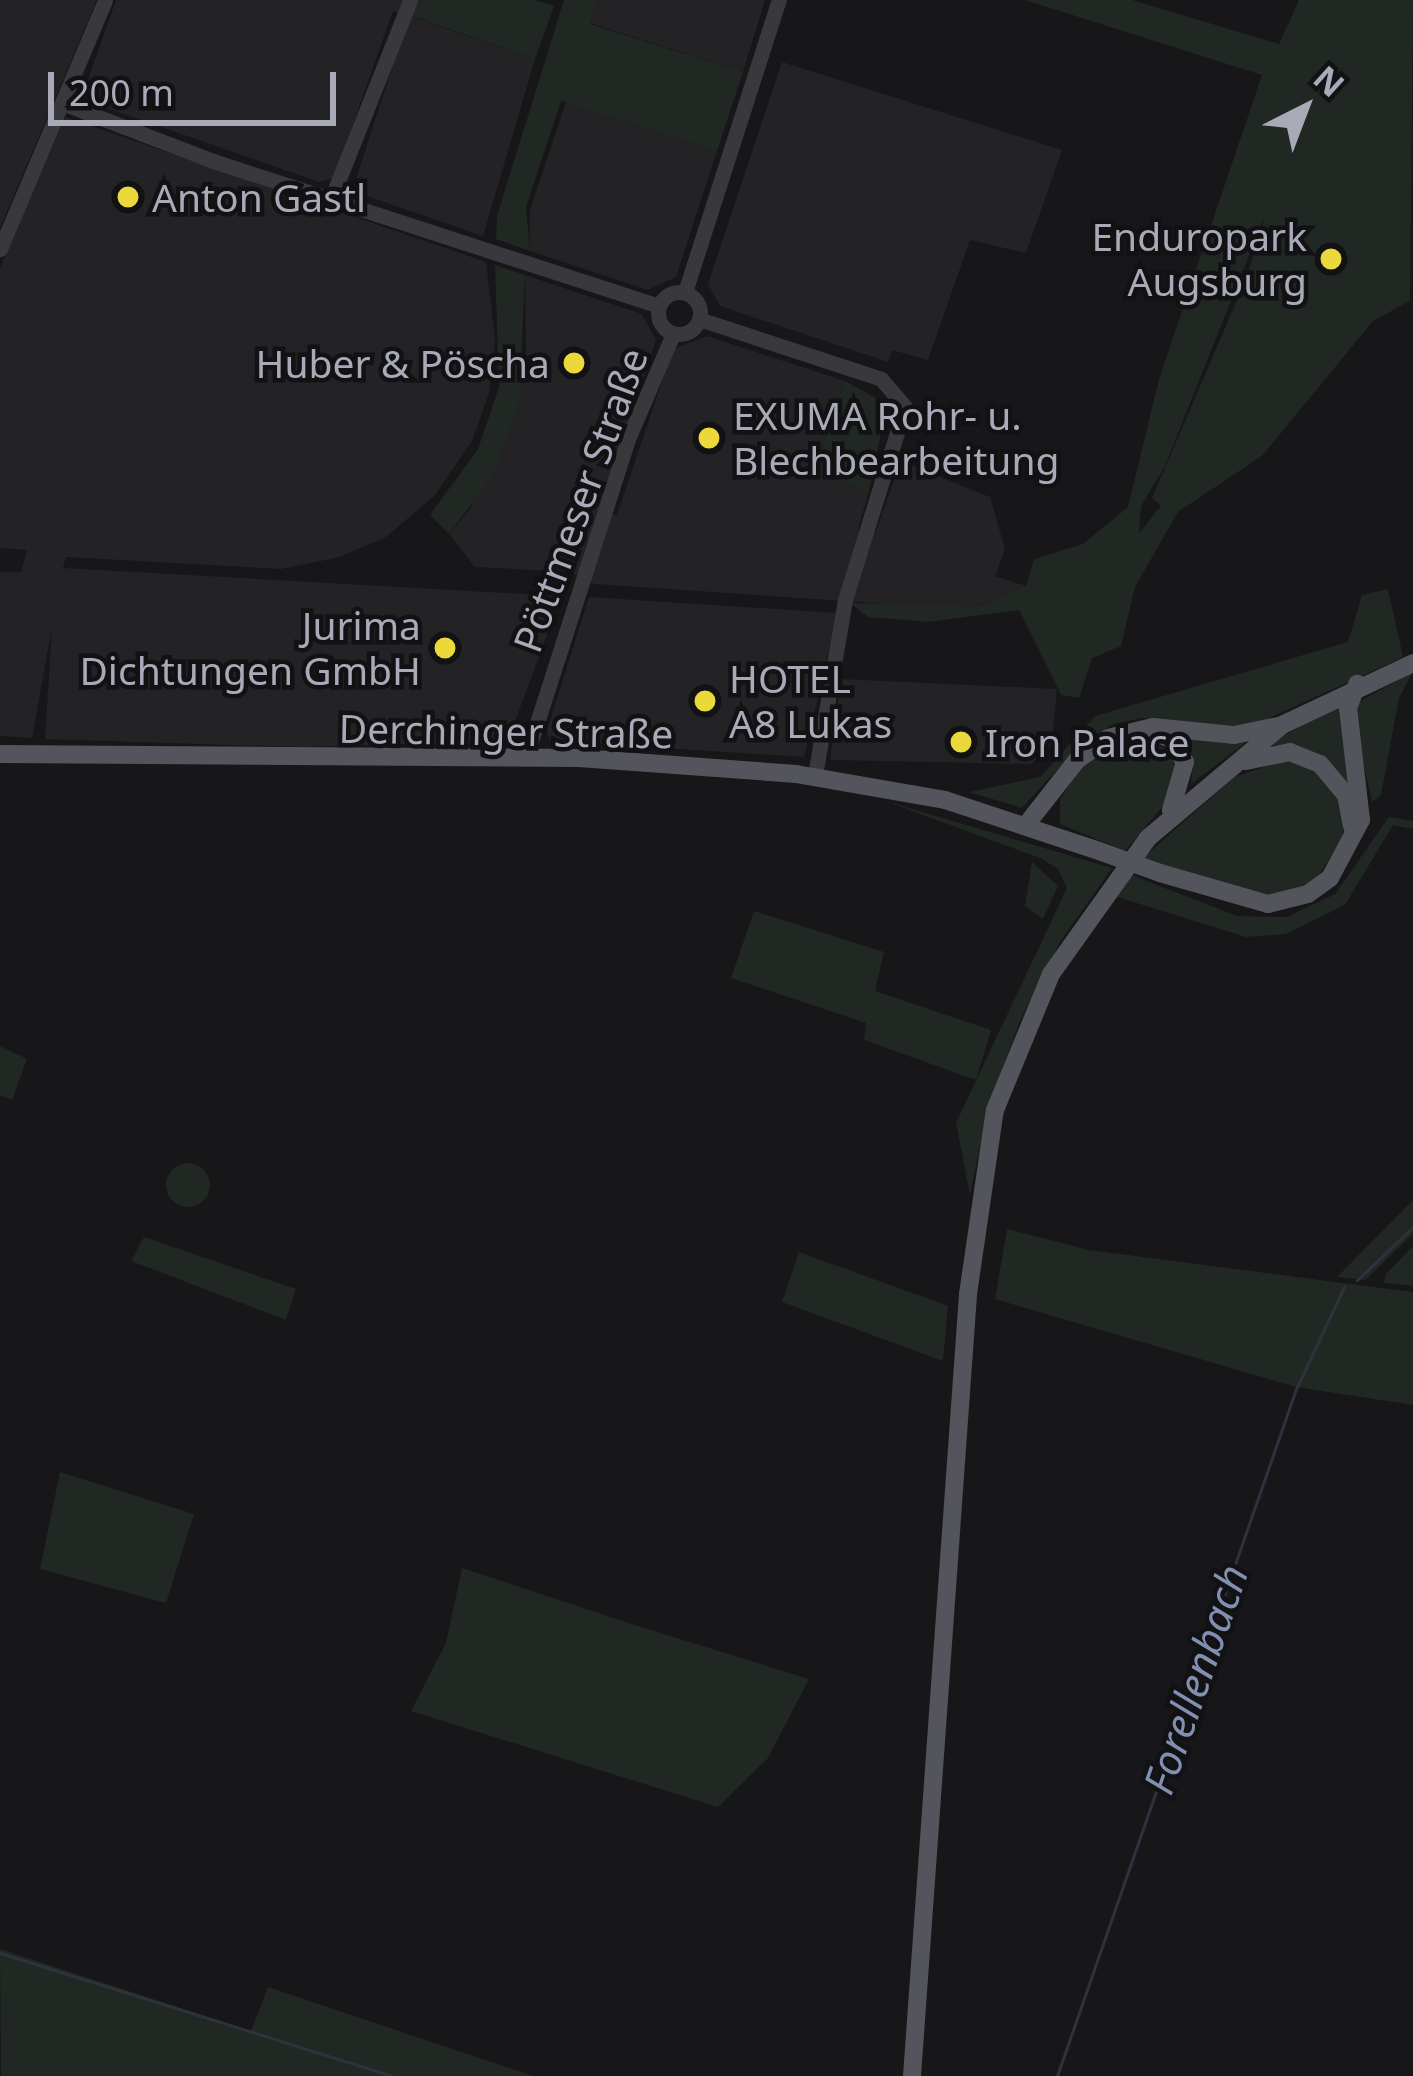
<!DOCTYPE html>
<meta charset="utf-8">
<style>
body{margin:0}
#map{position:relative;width:1413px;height:2076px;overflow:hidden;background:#171618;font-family:"Noto Sans",sans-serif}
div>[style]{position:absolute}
.built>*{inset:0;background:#232225}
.green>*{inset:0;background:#212823}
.round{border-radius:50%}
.stream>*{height:3px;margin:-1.5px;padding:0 1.5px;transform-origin:1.5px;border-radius:1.5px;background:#2d323c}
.minor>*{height:15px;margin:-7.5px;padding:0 7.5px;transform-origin:7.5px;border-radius:7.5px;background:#38383d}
.minor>.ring{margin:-7.5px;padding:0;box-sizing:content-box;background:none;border:15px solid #38383d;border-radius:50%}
.major>*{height:18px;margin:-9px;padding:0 9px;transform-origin:9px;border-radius:9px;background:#54545c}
.major-bridge>*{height:18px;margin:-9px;padding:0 9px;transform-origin:9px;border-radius:9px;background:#54545c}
.dots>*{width:33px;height:33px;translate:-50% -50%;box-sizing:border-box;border:6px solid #121113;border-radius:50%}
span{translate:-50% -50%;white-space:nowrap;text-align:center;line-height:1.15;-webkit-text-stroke:9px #121113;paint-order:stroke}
.poi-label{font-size:39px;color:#a9aab8}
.left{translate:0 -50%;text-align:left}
.right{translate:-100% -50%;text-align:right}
.street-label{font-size:39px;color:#a9aab8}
.water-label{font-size:42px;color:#8190b1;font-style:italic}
.north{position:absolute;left:1245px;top:48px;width:120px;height:120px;-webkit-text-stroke:9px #121113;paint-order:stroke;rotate:42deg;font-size:33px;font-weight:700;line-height:48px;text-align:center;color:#a9aab8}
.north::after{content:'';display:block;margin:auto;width:42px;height:54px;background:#a9aab8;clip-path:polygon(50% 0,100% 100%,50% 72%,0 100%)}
.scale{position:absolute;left:48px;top:72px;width:288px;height:54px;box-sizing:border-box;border:6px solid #a9aab8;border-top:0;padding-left:15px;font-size:36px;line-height:42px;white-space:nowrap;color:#a9aab8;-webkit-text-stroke:9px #121113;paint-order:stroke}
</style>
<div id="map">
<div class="built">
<i style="clip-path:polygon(0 0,97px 0,0 228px)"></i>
<i style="clip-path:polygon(116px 0,424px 0,410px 16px,535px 59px,483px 236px,352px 191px,409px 16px,393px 11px,334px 178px,319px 182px,81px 99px)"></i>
<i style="clip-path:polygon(598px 0,765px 0,743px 72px,590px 23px)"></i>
<i style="clip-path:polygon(782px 62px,1062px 150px,1026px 253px,970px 240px,928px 360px,892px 350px,888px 362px,720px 306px,708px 284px)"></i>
<i style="clip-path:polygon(566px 102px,717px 151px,676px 277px,648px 290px,530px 251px,530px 210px)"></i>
<i style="clip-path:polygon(65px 117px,486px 262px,495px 340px,489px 393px,472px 441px,435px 495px,386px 537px,340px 557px,281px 569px,66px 557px,63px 568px,561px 596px,508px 741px,299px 747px,45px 739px,52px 627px,32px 738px,0 736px,0 572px,21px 572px,27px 550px,0 548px,0 268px)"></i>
<i style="clip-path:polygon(525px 275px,642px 314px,656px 340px,599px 511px,617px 515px,673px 349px,707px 336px,845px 381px,814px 473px,869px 491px,858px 529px,875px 534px,901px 461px,990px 497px,1005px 549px,995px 576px,1026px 586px,976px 606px,932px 607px,594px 584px,570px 572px,475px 567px,449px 534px,470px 509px,526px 363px)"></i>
<i style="clip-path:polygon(589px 597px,838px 613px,804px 757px,552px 741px,546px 733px)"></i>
<i style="clip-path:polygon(841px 679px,1057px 689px,1052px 743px,1031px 764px,830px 760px)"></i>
</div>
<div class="green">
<i style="clip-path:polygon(424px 0,535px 0,554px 6px,535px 59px,409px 15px)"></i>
<i style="clip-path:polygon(564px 0,598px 0,590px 24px,743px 72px,717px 151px,561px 101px,526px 207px,530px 251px,496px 239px,497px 216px)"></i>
<i style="clip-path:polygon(evenodd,1025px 0,1132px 0,1279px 44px,1299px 0,1413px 0,1410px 301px,1373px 321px,1262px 456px,1178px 512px,1135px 587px,1121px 646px,1092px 658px,1079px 698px,1061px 695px,1019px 610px,928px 622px,868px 617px,850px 603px,977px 606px,1026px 586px,1034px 559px,1083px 544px,1128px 507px,1159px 379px,1262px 75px,1025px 0,1266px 213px,1246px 279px,1152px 498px,1161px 506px,1139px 533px,1141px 506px,1165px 466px,1266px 213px)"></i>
<i style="clip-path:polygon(495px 265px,525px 275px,519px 404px,493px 475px,449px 534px,430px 515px,478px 449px,499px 387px)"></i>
<i style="clip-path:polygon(845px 381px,887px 404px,869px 491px,814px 473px)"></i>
<i style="clip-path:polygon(1388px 589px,1403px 657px,1250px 727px,1141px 718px,1111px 725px,1079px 746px,1022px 808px,969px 792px,1040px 777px,1095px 716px,1348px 642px,1362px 595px)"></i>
<i style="clip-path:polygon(1412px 673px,1399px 698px,1381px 795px,1372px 802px,1354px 720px,1358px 702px)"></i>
<i style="clip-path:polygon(1347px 699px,1353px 793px,1327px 760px,1270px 744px)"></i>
<i style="clip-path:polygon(1170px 733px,1253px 737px,1191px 784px,1193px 763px)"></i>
<i style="clip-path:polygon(1144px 737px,1178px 756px,1173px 794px,1125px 851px,1060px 824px,1060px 800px,1079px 768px,1102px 749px)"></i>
<i style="clip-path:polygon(1288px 759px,1313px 769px,1340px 801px,1344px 836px,1315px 881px,1287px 894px,1254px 895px,1143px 858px,1234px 777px)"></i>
<i style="clip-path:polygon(885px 801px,1112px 868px,1060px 942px,1019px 1023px,988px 1107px,970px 1195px,956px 1123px,1067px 888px,1058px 869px,1040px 858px)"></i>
<i style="clip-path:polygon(1389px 817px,1413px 821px,1413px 829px,1393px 825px,1345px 905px,1286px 934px,1246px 937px,1114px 896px,1129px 874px,1237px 916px,1287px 917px,1335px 894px)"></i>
<i style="clip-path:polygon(1032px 862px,1058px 886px,1043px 919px,1025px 906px)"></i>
<i style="clip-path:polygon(754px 911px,884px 952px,875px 991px,991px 1030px,976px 1080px,864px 1040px,866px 1023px,731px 978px)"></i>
<i style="clip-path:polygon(0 1046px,27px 1059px,12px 1100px,0 1095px)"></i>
<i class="round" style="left:166px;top:1163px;width:44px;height:44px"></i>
<i style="clip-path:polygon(1413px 1200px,1413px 1234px,1365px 1280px,1337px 1277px)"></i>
<i style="clip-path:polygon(1007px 1229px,1089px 1250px,1413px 1292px,1413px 1405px,1296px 1387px,995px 1299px)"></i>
<i style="clip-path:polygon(144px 1237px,296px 1289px,286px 1320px,131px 1261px)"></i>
<i style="clip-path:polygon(1413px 1246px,1413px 1286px,1384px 1283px,1386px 1274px)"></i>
<i style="clip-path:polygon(799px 1252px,948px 1306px,943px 1361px,782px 1302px)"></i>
<i style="clip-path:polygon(60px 1472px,194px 1514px,166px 1603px,40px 1569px)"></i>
<i style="clip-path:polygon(462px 1568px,638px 1626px,809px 1679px,768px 1758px,718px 1807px,411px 1711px,446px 1643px)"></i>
<i style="clip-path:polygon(0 1949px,251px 2031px,268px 1987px,533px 2076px,1px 2076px)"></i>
</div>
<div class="stream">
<i style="left:1357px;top:1280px;width:77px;rotate:-43.4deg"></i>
<i style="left:0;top:1953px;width:411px;rotate:17.4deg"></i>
<i style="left:1057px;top:2076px;width:727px;rotate:-70.82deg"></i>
<i style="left:1296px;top:1389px;width:113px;rotate:-64.8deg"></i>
</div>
<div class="minor">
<i style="left:62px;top:103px;width:162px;rotate:21deg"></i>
<i style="left:213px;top:161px;width:468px;rotate:18deg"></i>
<i style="left:331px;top:199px;width:214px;rotate:-68.3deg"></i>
<i style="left:0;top:249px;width:270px;rotate:-67.1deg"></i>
<i class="ring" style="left:658px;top:292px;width:27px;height:27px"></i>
<i style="left:685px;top:292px;width:307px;rotate:-72.2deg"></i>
<i style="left:699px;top:319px;width:192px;rotate:18.2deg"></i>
<i style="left:881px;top:379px;width:37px;rotate:49deg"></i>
<i style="left:905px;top:407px;width:202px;rotate:107.3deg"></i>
<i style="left:845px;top:600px;width:179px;rotate:99.7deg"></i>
<i style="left:526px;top:757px;width:334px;rotate:-72.2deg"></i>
<i style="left:628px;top:439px;width:114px;rotate:-66.8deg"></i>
</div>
<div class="major">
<i style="left:1152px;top:732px;width:20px;rotate:20deg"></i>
<i style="left:1171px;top:739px;width:27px;rotate:59deg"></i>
<i style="left:1185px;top:762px;width:50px;rotate:106.3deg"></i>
<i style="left:0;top:754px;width:579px;rotate:0.4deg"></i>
<i style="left:579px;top:758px;width:218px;rotate:4.2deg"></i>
<i style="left:796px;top:774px;width:151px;rotate:9.9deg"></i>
<i style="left:945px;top:800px;width:162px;rotate:18.3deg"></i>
<i style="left:1246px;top:761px;width:45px;rotate:-11.6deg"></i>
<i style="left:1290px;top:752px;width:32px;rotate:22deg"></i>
<i style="left:1320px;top:764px;width:40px;rotate:50deg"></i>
<i style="left:1346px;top:795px;width:33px;rotate:79deg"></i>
<i style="left:1026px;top:825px;width:83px;rotate:-51.9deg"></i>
<i style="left:1077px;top:760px;width:38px;rotate:-35deg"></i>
<i style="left:1108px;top:738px;width:46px;rotate:-13.7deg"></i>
<i style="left:1153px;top:727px;width:81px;rotate:5.6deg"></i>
<i style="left:1234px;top:735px;width:45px;rotate:-11.6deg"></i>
<i style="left:1160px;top:873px;width:112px;rotate:16deg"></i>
<i style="left:1268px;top:904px;width:41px;rotate:-14deg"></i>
<i style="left:1308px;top:894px;width:27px;rotate:-36deg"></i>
<i style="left:1330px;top:878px;width:66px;rotate:-61.9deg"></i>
<i style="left:1361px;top:820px;width:113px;rotate:-96.6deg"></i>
<i style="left:1348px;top:708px;width:26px;rotate:-69deg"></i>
<i style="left:912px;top:2076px;width:784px;rotate:-85.9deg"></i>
<i style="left:968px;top:1294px;width:186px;rotate:-81.7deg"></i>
<i style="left:995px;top:1110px;width:147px;rotate:-67.6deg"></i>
<i style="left:1051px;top:974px;width:167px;rotate:-54.5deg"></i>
<i style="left:1148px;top:838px;width:175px;rotate:-40.1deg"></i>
<i style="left:1282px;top:725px;width:145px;rotate:-25.3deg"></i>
</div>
<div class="major-bridge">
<i style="left:1099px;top:851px;width:65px;rotate:19.8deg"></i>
</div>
<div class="dots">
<i style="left:128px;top:197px;background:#ebd83b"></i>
<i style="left:1331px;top:259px;background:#ebd83b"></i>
<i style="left:574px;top:363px;background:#ebd83b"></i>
<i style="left:709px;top:438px;background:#ebd83b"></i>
<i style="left:445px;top:648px;background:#ebd83b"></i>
<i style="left:705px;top:701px;background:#ebd83b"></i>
<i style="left:961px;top:742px;background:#ebd83b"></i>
</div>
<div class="poi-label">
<span class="left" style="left:152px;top:197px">Anton Gastl</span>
<span class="right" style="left:1307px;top:259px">Enduropark<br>Augsburg</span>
<span class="right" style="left:550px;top:363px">Huber &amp; Pöscha</span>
<span class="left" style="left:733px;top:438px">EXUMA Rohr- u.<br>Blechbearbeitung</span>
<span class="right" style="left:421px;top:648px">Jurima<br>Dichtungen GmbH</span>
<span class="left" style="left:729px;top:701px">HOTEL<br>A8 Lukas</span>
<span class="left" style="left:985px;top:742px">Iron Palace</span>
</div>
<div class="street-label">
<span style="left:580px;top:500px;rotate:-70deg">Pöttmeser Straße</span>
<span style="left:506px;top:731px;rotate:1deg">Derchinger Straße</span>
</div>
<div class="water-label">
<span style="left:1195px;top:1679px;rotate:-71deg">Forellenbach</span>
</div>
<div class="north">N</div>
<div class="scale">200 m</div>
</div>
